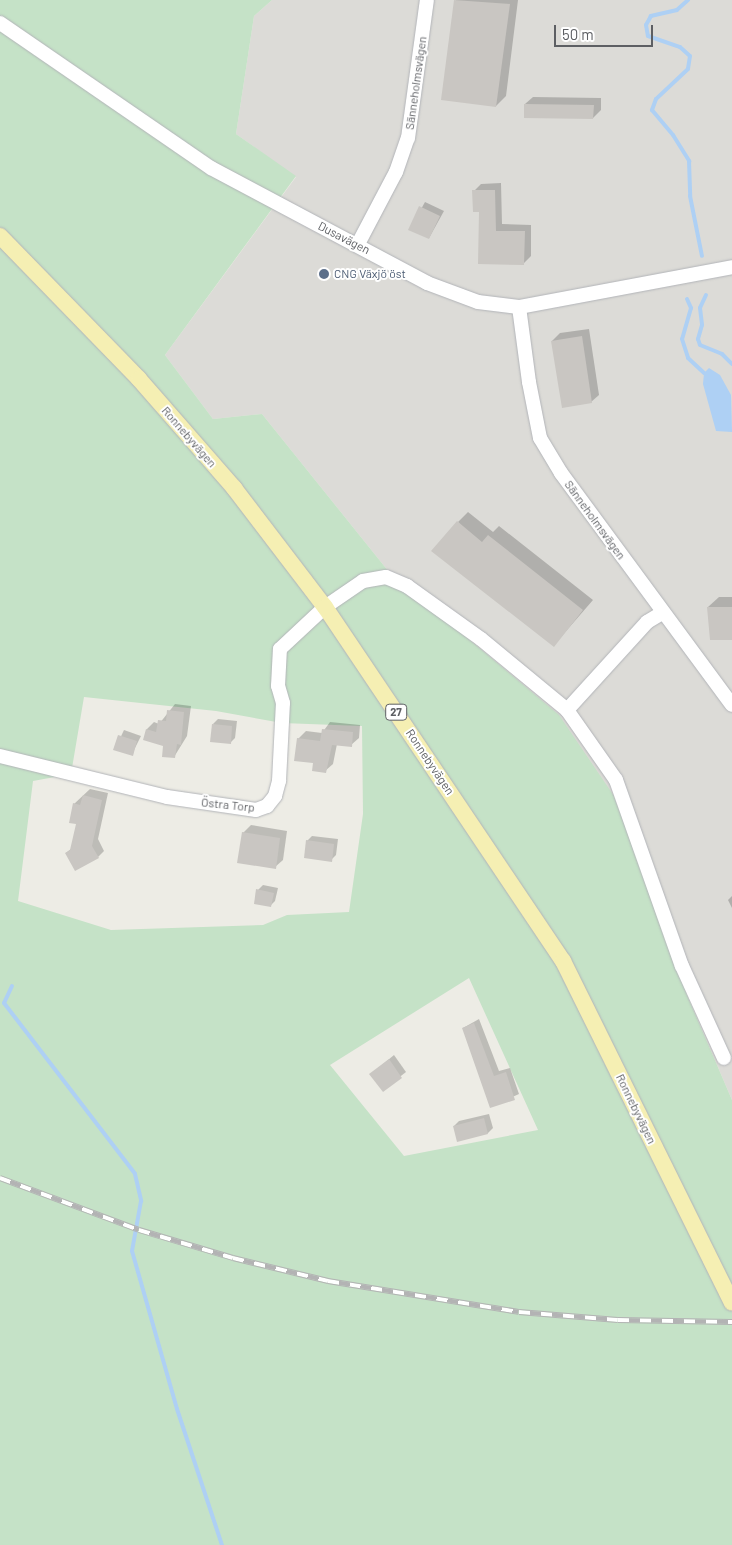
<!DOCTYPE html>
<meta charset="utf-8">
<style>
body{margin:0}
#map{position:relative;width:732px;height:1545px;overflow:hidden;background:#edece5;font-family:Barlow,sans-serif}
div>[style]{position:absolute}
.industrial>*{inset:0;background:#dcdbd7}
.green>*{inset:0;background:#c5e2c7}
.water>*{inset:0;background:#aed0f4}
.shadow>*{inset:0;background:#0003}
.stream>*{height:4px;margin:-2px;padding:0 2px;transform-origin:2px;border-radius:2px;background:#aed0f4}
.building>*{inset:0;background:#c9c6c2}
.roads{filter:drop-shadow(0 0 1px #b2b4b8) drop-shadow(0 0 1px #b2b4b8)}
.minor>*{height:14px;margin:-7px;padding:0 7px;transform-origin:7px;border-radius:7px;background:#fff}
.major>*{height:16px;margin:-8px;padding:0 8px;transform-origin:8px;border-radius:8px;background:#f5efb3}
.rail>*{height:5.5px;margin-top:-2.75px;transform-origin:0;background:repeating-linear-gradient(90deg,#fff 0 11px,#b3b3b4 0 22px);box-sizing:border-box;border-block:1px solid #b3b3b4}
.dots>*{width:14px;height:14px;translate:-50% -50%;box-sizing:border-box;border:2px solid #fff;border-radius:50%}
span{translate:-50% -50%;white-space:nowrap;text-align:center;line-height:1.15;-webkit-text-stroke:4px #fff;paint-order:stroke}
.shield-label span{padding:1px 4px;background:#fff;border:1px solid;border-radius:4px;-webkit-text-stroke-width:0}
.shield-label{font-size:11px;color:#5d5f63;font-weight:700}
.street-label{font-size:12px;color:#5d5f63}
.service-label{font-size:12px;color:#4e5e75}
.left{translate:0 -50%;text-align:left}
.scale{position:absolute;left:554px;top:25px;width:99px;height:22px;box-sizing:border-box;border:2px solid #5d5f63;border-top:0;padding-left:6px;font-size:15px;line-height:18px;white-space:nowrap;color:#5d5f63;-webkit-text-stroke:4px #fff;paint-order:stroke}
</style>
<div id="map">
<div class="industrial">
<i style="clip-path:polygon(272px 0,732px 0,732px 1100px,687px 995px,389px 572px,262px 414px,213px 419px,165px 355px,296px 177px,236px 134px,254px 16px)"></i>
</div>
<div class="green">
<i style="clip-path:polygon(evenodd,0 0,272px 0,254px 16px,236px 134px,296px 176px,165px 355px,213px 419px,262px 414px,389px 572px,559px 715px,614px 796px,687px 995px,732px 1100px,732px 1545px,0 1545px,0 0,84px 697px,216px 711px,282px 723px,362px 726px,363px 814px,349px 912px,287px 915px,263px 925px,111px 930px,18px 901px,33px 781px,71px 774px,84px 697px,0 0,469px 978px,538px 1130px,404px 1156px,330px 1065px,469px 978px)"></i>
</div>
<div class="water">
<i style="clip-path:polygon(709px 368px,720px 375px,731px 395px,732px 432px,716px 431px,703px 384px,704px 373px)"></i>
</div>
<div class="shadow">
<i style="clip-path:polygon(456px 0,518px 0,506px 96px,496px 106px,443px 99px)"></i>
<i style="clip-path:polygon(533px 97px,601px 98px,601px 110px,593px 118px,525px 104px)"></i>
<i style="clip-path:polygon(501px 183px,502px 224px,531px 225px,531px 256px,524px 263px,480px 263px,480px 211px,474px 191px,481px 184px)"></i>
<i style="clip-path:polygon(425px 202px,444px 211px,429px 238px,410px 229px)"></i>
<i style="clip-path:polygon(589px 329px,599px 395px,591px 402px,552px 341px,560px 333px)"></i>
<i style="clip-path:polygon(468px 512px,493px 532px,499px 526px,593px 600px,554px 645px,458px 522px)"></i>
<i style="clip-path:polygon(719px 597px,732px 597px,732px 638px,708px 607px)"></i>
<i style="clip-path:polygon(175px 704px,191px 706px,187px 736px,174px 757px,164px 745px,144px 739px,147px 729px,154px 722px,159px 724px)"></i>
<i style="clip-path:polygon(218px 719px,237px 721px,235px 738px,230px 743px,213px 724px)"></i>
<i style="clip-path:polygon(330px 722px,360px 725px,359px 738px,351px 745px,337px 744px,333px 764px,325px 771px,298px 739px,306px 731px,322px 733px)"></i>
<i style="clip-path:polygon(124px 730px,141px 736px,132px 754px,115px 749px)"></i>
<i style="clip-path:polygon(90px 789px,108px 793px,98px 839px,104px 851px,98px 857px,66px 853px,72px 848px,78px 823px,74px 804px)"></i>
<i style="clip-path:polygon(251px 825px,287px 831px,283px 860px,275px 867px,243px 833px)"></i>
<i style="clip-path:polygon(312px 836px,338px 839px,336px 855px,331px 860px,307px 841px)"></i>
<i style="clip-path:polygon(263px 885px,278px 888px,275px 901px,270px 906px,258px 890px)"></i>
<i style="clip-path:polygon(732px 896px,732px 908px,728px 900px)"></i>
<i style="clip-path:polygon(479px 1019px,499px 1071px,510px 1068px,519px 1094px,491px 1107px,463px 1028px)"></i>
<i style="clip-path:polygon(394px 1055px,406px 1072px,383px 1090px,371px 1074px)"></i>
<i style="clip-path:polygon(489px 1114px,493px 1128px,488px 1133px,458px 1140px,454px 1126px,459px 1121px)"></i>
</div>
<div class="stream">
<i style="left:688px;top:0;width:15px;rotate:138deg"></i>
<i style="left:677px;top:10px;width:27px;rotate:167deg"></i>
<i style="left:651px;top:16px;width:10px;rotate:119deg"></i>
<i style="left:646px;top:25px;width:11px;rotate:80deg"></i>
<i style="left:648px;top:36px;width:34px;rotate:19deg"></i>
<i style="left:680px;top:47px;width:13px;rotate:42deg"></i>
<i style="left:690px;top:56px;width:13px;rotate:99deg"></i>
<i style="left:688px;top:69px;width:44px;rotate:136.8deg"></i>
<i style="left:656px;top:99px;width:12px;rotate:110deg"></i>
<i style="left:652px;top:110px;width:33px;rotate:50deg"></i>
<i style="left:673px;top:135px;width:31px;rotate:58deg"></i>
<i style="left:689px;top:161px;width:35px;rotate:88deg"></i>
<i style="left:690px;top:196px;width:61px;rotate:78.7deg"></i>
<i style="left:706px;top:295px;width:14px;rotate:115deg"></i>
<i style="left:700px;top:308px;width:17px;rotate:83deg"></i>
<i style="left:702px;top:325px;width:15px;rotate:106deg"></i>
<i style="left:698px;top:339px;width:6px;rotate:72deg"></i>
<i style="left:700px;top:345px;width:24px;rotate:22deg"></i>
<i style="left:722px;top:354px;width:14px;rotate:45deg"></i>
<i style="left:687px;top:299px;width:10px;rotate:66deg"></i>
<i style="left:691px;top:308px;width:32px;rotate:106deg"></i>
<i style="left:682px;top:339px;width:20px;rotate:72deg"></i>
<i style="left:688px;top:358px;width:22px;rotate:43deg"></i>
<i style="left:12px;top:986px;width:19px;rotate:115deg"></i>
<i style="left:4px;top:1003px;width:215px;rotate:52.5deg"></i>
<i style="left:135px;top:1174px;width:28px;rotate:77deg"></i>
<i style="left:141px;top:1201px;width:51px;rotate:100.2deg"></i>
<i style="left:132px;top:1251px;width:164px;rotate:74.1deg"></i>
<i style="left:177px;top:1409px;width:143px;rotate:71.7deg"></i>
</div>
<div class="building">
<i style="clip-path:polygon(454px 0,510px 4px,496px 107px,441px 100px)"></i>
<i style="clip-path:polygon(524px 104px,594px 105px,593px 119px,524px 118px)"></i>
<i style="clip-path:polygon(472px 190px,495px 190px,496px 231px,525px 231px,524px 265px,478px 264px,479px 212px,473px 212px)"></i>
<i style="clip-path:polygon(419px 206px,440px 216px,429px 239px,408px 230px)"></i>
<i style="clip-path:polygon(582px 336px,592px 403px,562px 408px,551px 341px)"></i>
<i style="clip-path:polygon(457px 521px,482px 542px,488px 535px,583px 610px,554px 647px,431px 551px)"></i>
<i style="clip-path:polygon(707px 607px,732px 607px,732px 640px,710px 640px)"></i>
<i style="clip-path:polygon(167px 710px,184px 712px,181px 745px,177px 744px,175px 758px,162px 757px,163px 746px,143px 740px,146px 729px,156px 732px,158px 720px,166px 721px)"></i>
<i style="clip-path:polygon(212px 724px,232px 726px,231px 744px,210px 742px)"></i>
<i style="clip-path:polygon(322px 729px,353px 732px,352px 747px,332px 745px,326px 773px,312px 771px,313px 763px,294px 761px,297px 738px,320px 741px)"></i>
<i style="clip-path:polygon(118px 735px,137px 741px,133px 756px,113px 750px)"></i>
<i style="clip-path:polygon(83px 795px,102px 800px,92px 846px,99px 858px,75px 871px,65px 853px,70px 850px,76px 824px,69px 823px,73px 803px,80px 805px)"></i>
<i style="clip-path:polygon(242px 832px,280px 838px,276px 869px,237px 863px)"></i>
<i style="clip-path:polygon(306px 840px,334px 844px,332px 862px,304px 858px)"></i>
<i style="clip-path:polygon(256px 889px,274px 893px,271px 907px,254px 904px)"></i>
<i style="clip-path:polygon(474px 1023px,494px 1076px,506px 1072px,515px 1100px,490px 1108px,462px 1028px)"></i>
<i style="clip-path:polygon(389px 1059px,402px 1078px,383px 1092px,369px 1074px)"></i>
<i style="clip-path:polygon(484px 1118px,488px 1134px,457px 1142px,453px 1126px)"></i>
</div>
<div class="roads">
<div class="minor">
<i style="left:0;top:23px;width:256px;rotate:34.5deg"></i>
<i style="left:211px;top:168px;width:245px;rotate:28deg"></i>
<i style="left:427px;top:283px;width:54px;rotate:20.4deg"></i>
<i style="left:478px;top:302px;width:41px;rotate:7deg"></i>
<i style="left:519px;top:307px;width:217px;rotate:-10.6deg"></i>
<i style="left:358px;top:244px;width:81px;rotate:-62.2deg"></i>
<i style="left:396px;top:172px;width:36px;rotate:-71deg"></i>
<i style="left:408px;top:138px;width:139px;rotate:-82.2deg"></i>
<i style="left:519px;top:307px;width:76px;rotate:82.4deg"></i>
<i style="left:529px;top:382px;width:57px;rotate:78.9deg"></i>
<i style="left:540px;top:438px;width:41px;rotate:59deg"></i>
<i style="left:561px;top:473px;width:288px;rotate:53.6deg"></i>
<i style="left:567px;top:710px;width:119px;rotate:-47.7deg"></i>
<i style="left:647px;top:622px;width:17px;rotate:-31deg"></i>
<i style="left:0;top:756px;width:172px;rotate:13.8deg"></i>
<i style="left:167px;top:797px;width:90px;rotate:8.3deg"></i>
<i style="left:256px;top:810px;width:12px;rotate:-20deg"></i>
<i style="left:267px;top:806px;width:13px;rotate:-51deg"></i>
<i style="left:275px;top:796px;width:16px;rotate:-75deg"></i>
<i style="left:279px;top:781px;width:78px;rotate:-87.1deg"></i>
<i style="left:283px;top:703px;width:18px;rotate:-106deg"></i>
<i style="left:278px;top:686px;width:37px;rotate:-87deg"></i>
<i style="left:280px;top:649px;width:62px;rotate:-43deg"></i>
<i style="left:325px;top:607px;width:46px;rotate:-34.4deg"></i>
<i style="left:363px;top:581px;width:23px;rotate:-10deg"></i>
<i style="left:386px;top:577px;width:23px;rotate:23deg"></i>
<i style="left:407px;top:586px;width:91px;rotate:35.6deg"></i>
<i style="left:481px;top:639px;width:112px;rotate:39.5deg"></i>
<i style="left:567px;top:710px;width:85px;rotate:55deg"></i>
<i style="left:616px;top:780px;width:197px;rotate:70.5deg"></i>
<i style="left:682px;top:966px;width:101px;rotate:65.5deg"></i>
</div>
<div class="major">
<i style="left:0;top:236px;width:199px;rotate:45.8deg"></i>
<i style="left:139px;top:379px;width:145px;rotate:48.9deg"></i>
<i style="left:234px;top:488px;width:150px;rotate:52.6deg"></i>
<i style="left:325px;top:607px;width:427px;rotate:56.1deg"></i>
<i style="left:563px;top:961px;width:381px;rotate:63.7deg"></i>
</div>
</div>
<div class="rail">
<i style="left:0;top:1178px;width:148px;rotate:20.5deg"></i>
<i style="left:139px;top:1230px;width:98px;rotate:16.6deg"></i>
<i style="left:233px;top:1258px;width:98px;rotate:13.6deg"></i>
<i style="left:328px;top:1281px;width:193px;rotate:9.2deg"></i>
<i style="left:519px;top:1312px;width:99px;rotate:4.6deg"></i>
<i style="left:618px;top:1320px;width:114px;rotate:1deg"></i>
</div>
<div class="dots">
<i style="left:324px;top:274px;background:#5c6f8a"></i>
</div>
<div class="shield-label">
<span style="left:396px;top:712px">27</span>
</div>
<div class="street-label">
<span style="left:416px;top:83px;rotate:-82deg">Sänneholmsvägen</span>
<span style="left:344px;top:238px;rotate:27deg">Dusavägen</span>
<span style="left:189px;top:437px;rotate:49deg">Ronnebyvägen</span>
<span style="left:595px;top:520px;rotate:54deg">Sänneholmsvägen</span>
<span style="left:430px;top:762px;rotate:56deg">Ronnebyvägen</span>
<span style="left:228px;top:805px;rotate:6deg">Östra Torp</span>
<span style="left:636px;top:1109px;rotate:64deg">Ronnebyvägen</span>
</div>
<div class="service-label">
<span class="left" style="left:334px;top:274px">CNG Växjö öst</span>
</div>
<div class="scale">50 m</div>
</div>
